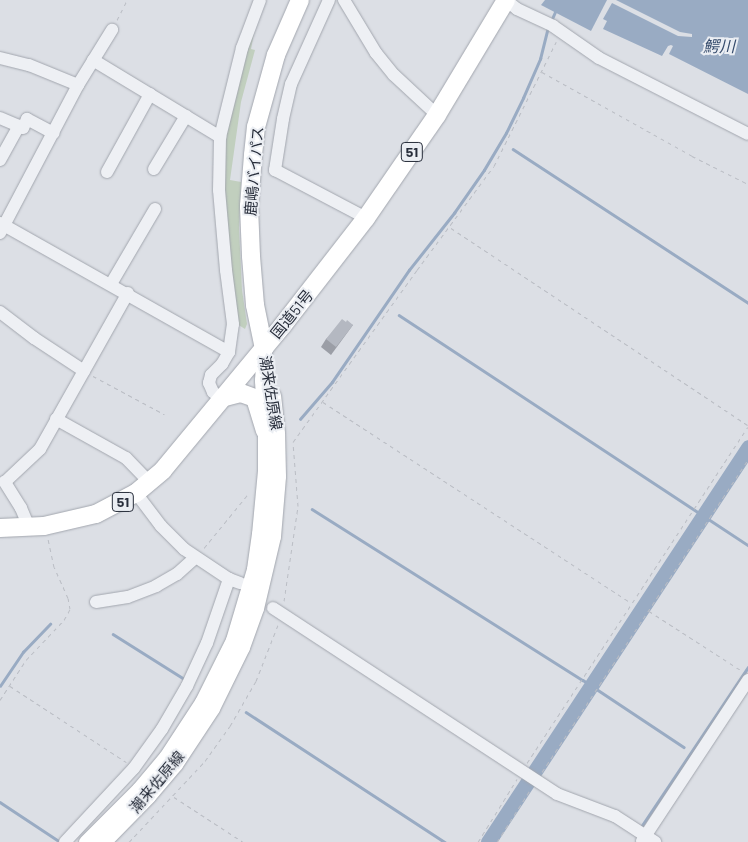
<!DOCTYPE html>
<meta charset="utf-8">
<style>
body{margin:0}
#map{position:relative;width:748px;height:842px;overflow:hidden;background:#dcdfe5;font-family:Barlow,"Noto Sans JP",sans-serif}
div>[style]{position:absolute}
.green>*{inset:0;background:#c1cfbe}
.water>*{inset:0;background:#99abc3}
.stream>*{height:2.5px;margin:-1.25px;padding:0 1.25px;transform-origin:1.25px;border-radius:1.25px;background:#99abc3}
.river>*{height:15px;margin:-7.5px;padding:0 7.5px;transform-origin:7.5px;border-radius:7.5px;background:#99abc3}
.path>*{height:1px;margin-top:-0.5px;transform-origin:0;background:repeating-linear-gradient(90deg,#babdc4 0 4px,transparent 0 8px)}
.roads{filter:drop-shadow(0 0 1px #a2a6ae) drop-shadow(0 0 1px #a2a6ae)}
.minor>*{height:12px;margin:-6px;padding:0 6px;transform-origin:6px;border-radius:6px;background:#eef0f4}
.major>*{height:15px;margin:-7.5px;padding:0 7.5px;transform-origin:7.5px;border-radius:7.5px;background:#fff}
.highway>*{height:18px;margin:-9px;padding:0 9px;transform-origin:9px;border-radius:9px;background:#fff}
.wall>*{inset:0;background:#9b9ea6}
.building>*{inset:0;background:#b4b8c1}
span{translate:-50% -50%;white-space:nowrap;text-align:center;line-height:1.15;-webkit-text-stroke:4px #ebeef3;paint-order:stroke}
.shield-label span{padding:1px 4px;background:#ebeef3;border:1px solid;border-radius:4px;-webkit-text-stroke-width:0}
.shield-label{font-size:14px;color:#272d3a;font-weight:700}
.street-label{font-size:15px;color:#272d3a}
.water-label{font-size:16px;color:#344a6b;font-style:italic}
</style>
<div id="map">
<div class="green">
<i style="clip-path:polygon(254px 33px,251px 49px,255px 50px,241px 102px,230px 180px,241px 182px,239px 228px,242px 290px,247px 324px,245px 329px,237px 324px,223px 228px,224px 149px,241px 62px)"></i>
</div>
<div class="water">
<i style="clip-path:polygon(545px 0,607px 0,591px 31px,541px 5px)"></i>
<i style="clip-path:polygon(616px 0,748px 0,748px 94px,669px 54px,673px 46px,671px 45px,668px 46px,662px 56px,603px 29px,607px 21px,603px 19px,612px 3px,678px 36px,692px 37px,692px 34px,680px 32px)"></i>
</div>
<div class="stream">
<i style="left:551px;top:21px;width:10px;rotate:-66deg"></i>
<i style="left:513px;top:149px;width:281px;rotate:33.2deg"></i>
<i style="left:399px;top:315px;width:418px;rotate:33.4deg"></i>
<i style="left:300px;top:419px;width:49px;rotate:-49.1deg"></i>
<i style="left:332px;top:382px;width:136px;rotate:-55.5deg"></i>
<i style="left:409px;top:270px;width:73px;rotate:-51.7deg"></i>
<i style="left:454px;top:213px;width:52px;rotate:-55.1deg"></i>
<i style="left:484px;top:170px;width:43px;rotate:-59.3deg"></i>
<i style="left:506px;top:133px;width:39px;rotate:-64deg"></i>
<i style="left:523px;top:98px;width:43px;rotate:-66.4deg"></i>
<i style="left:540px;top:59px;width:32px;rotate:-76deg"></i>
<i style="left:312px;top:509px;width:320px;rotate:32.3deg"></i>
<i style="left:583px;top:680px;width:121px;rotate:33.6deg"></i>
<i style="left:113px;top:634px;width:83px;rotate:32.2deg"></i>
<i style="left:0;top:686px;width:41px;rotate:-55.9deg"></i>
<i style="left:23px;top:652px;width:39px;rotate:-46deg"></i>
<i style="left:246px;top:712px;width:238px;rotate:33.2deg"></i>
<i style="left:0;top:802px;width:71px;rotate:33.5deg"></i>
<i style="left:641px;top:827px;width:192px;rotate:-56.2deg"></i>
</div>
<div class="river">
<i style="left:488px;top:842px;width:473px;rotate:-56.6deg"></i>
</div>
<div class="path">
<i style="left:117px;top:20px;width:22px;rotate:-63deg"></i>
<i style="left:542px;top:72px;width:172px;rotate:29.2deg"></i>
<i style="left:692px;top:156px;width:63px;rotate:26.6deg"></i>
<i style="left:451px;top:228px;width:356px;rotate:33.6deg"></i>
<i style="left:93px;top:376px;width:81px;rotate:28.2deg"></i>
<i style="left:323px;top:402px;width:366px;rotate:33.1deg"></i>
<i style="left:204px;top:548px;width:71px;rotate:-50.7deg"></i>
<i style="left:284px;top:601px;width:96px;rotate:-81.6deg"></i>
<i style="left:298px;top:506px;width:64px;rotate:-94.5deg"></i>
<i style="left:293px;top:442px;width:212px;rotate:-54.2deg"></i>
<i style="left:417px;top:270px;width:129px;rotate:-53.5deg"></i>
<i style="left:494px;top:166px;width:139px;rotate:-63.4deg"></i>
<i style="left:649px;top:611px;width:111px;rotate:32.8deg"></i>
<i style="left:10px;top:686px;width:139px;rotate:33.2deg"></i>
<i style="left:0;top:700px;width:48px;rotate:-57deg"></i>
<i style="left:26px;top:660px;width:55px;rotate:-46.5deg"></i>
<i style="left:64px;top:620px;width:13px;rotate:-61deg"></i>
<i style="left:70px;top:609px;width:11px;rotate:-100deg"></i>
<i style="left:68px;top:598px;width:34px;rotate:-114deg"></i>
<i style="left:54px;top:567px;width:29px;rotate:-102deg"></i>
<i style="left:527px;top:763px;width:402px;rotate:-56.7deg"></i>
<i style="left:542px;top:772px;width:375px;rotate:-56.6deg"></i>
<i style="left:174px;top:797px;width:82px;rotate:33.1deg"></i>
<i style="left:129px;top:842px;width:111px;rotate:-46.8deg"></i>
<i style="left:205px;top:761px;width:43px;rotate:-54.5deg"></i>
<i style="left:230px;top:726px;width:52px;rotate:-60deg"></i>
<i style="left:256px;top:681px;width:60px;rotate:-68.6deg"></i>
<i style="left:478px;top:842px;width:74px;rotate:-58.2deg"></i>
<i style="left:497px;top:842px;width:62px;rotate:-57.6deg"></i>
</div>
<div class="roads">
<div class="minor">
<i style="left:329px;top:0;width:92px;rotate:114.3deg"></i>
<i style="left:291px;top:84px;width:36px;rotate:103deg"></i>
<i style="left:283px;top:119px;width:52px;rotate:98.9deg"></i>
<i style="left:275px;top:170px;width:103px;rotate:27.8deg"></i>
<i style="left:344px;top:0;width:62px;rotate:58.9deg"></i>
<i style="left:376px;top:53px;width:28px;rotate:51deg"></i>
<i style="left:394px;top:75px;width:59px;rotate:42.9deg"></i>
<i style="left:506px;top:0;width:14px;rotate:39deg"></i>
<i style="left:517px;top:9px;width:40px;rotate:25deg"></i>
<i style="left:553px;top:26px;width:56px;rotate:34.8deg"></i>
<i style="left:599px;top:58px;width:167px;rotate:27deg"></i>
<i style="left:0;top:58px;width:30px;rotate:14deg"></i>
<i style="left:29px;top:65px;width:53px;rotate:22.2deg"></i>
<i style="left:93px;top:60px;width:149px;rotate:31.2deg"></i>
<i style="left:0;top:118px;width:25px;rotate:23deg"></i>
<i style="left:23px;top:128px;width:10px;rotate:-66deg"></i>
<i style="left:27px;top:119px;width:30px;rotate:28deg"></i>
<i style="left:0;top:160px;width:39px;rotate:-61deg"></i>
<i style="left:154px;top:169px;width:62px;rotate:-58.9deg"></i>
<i style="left:107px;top:172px;width:89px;rotate:-61.1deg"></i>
<i style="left:0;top:223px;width:263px;rotate:29.4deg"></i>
<i style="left:0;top:233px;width:167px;rotate:-62.2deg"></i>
<i style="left:78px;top:85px;width:65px;rotate:-58.3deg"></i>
<i style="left:111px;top:284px;width:87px;rotate:-59.6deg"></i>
<i style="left:0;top:312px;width:43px;rotate:37.4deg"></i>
<i style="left:34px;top:338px;width:60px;rotate:33.4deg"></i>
<i style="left:223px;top:400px;width:13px;rotate:-141deg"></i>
<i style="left:213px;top:392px;width:10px;rotate:-114deg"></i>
<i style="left:209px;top:383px;width:8px;rotate:-76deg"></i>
<i style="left:211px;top:375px;width:16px;rotate:-45deg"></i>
<i style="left:222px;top:364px;width:14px;rotate:-60deg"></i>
<i style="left:229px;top:352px;width:28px;rotate:-82deg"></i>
<i style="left:233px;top:324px;width:54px;rotate:-97.4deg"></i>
<i style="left:226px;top:270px;width:80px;rotate:-95deg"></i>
<i style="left:219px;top:190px;width:53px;rotate:-88.9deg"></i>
<i style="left:220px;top:137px;width:92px;rotate:-76.1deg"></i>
<i style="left:242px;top:48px;width:51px;rotate:-69.4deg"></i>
<i style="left:56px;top:419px;width:80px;rotate:29.1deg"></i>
<i style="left:126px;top:458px;width:35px;rotate:46deg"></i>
<i style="left:136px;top:493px;width:41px;rotate:52.9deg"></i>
<i style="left:161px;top:526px;width:33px;rotate:45deg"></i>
<i style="left:184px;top:549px;width:54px;rotate:33.7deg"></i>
<i style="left:229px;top:579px;width:12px;rotate:20deg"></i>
<i style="left:29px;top:527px;width:21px;rotate:-113deg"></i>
<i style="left:21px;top:508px;width:31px;rotate:-122deg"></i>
<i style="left:5px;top:482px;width:48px;rotate:-43.3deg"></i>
<i style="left:40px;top:449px;width:179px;rotate:-60.6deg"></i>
<i style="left:96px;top:602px;width:32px;rotate:-9deg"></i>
<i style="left:128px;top:597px;width:30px;rotate:-21deg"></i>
<i style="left:156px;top:586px;width:24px;rotate:-30deg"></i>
<i style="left:177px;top:574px;width:24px;rotate:-42deg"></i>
<i style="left:273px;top:608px;width:339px;rotate:33.2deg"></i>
<i style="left:557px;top:794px;width:62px;rotate:20.8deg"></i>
<i style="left:615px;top:816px;width:48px;rotate:33deg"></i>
<i style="left:642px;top:841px;width:193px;rotate:-56.6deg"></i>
<i style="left:65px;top:842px;width:101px;rotate:-47deg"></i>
<i style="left:134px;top:768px;width:48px;rotate:-54.3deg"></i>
<i style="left:162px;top:729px;width:50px;rotate:-59.8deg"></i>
<i style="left:187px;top:686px;width:47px;rotate:-65.1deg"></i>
<i style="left:207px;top:643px;width:68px;rotate:-71deg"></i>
</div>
<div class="major">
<i style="left:86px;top:842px;width:75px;rotate:-45deg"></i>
<i style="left:139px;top:789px;width:42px;rotate:-49.8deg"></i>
<i style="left:166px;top:757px;width:66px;rotate:-56.8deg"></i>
<i style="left:202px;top:702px;width:69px;rotate:-63.4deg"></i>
<i style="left:233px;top:640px;width:74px;rotate:-73.5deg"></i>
<i style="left:254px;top:569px;width:35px;rotate:-82deg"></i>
<i style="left:259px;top:534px;width:63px;rotate:-84.6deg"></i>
<i style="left:265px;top:471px;width:40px;rotate:-90deg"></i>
<i style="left:265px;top:431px;width:51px;rotate:-93.4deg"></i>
<i style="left:262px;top:380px;width:31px;rotate:-86deg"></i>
<i style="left:103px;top:842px;width:64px;rotate:-45.6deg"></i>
<i style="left:148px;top:796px;width:42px;rotate:-49.8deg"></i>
<i style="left:175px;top:764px;width:67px;rotate:-56.5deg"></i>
<i style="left:212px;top:708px;width:68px;rotate:-63.8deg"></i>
<i style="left:242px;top:647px;width:41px;rotate:-70.3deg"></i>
<i style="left:256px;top:608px;width:74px;rotate:-76.7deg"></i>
<i style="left:273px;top:536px;width:60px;rotate:-85.2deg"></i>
<i style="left:278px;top:476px;width:43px;rotate:-91.3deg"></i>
<i style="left:277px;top:433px;width:38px;rotate:-96deg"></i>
</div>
<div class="highway">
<i style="left:264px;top:349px;width:45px;rotate:-101.6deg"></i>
<i style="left:255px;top:305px;width:49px;rotate:-94.7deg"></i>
<i style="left:251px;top:256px;width:50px;rotate:-92.3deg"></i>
<i style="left:249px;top:206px;width:51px;rotate:-85.5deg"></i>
<i style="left:253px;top:155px;width:28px;rotate:-84deg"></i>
<i style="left:256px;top:127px;width:75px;rotate:-74.5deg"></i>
<i style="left:276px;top:55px;width:60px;rotate:-66.4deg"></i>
<i style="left:225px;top:397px;width:16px;rotate:-14deg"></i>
<i style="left:241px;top:393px;width:15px;rotate:20deg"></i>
<i style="left:255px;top:398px;width:34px;rotate:73deg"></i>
<i style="left:0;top:528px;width:44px;rotate:-2.6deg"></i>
<i style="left:44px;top:526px;width:53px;rotate:-13deg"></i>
<i style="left:96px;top:514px;width:45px;rotate:-27.7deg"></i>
<i style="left:136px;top:493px;width:35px;rotate:-40deg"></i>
<i style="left:163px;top:470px;width:188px;rotate:-50.4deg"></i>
<i style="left:283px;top:325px;width:135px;rotate:-52.2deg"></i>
<i style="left:366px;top:218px;width:125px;rotate:-55.4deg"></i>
<i style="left:437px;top:115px;width:134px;rotate:-59deg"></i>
</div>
</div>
<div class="wall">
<i style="clip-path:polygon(346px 322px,353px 325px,331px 355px,321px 347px,326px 339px)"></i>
</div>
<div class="building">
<i style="clip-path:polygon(342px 319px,346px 322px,347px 320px,353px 325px,336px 347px,326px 339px)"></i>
</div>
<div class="shield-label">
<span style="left:412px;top:152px">51</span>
<span style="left:123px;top:502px">51</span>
</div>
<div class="street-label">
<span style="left:254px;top:171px;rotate:-85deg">鹿嶋バイパス</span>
<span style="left:292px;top:314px;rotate:-51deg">国道51号</span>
<span style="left:271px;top:393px;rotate:81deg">潮来佐原線</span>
<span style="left:157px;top:782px;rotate:-50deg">潮来佐原線</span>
</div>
<div class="water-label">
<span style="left:719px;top:46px">鰐川</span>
</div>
</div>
